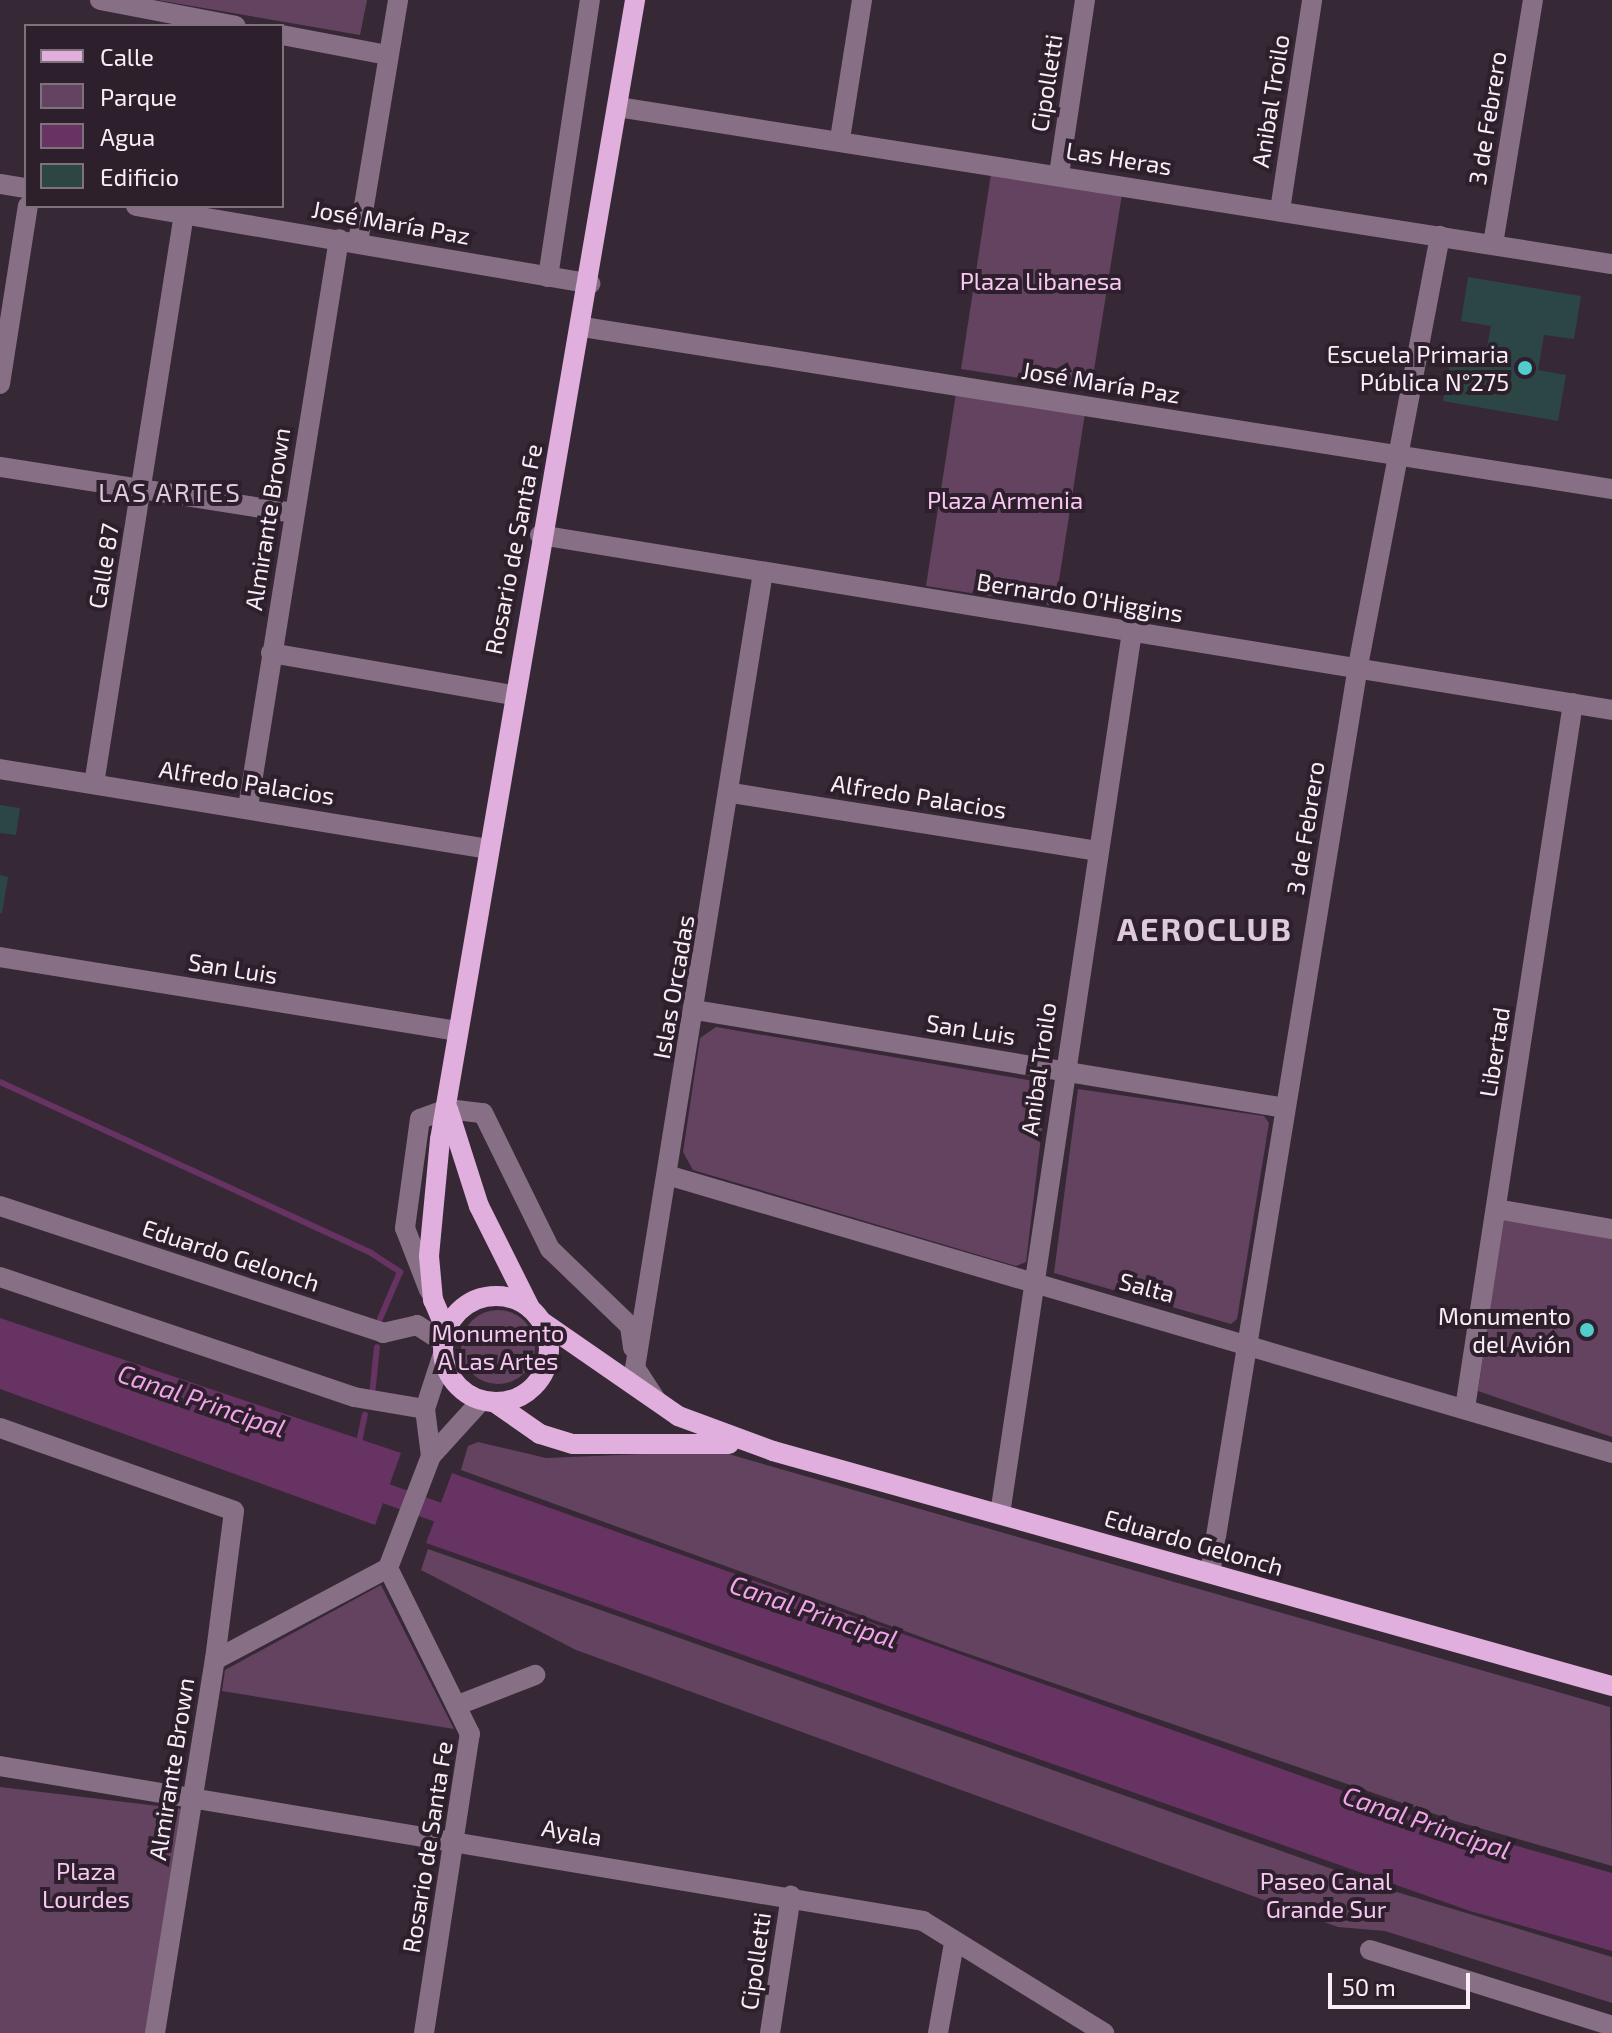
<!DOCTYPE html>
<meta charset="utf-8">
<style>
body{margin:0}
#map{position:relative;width:1612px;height:2033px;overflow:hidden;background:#372836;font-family:"Exo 2",sans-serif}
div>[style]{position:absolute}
.green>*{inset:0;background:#644361}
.round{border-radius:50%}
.water>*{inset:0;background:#663363}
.stream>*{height:6px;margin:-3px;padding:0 3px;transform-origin:3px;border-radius:3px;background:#663363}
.canal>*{height:20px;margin:-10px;padding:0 10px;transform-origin:10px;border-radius:10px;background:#663363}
.building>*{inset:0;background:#2c4646}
.minor>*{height:20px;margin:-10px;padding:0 10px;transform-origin:10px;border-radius:10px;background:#876f85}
.major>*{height:20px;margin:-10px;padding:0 10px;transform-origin:10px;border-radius:10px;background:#e1afdd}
.major>.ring{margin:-10px;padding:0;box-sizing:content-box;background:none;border:20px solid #e1afdd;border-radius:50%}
.dots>*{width:22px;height:22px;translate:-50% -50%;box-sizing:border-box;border:4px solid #2d1f2c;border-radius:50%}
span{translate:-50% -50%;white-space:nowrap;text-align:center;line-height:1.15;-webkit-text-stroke:8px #2d1f2c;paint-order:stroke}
.street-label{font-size:24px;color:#f9eef7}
.park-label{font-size:24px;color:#f8c8f3}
.poi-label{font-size:24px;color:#f9eef7}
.right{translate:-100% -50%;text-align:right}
.neighbourhood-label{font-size:26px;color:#decadc;letter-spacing:2px}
.water-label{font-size:26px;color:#f2a4eb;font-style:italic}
.district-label{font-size:32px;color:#decadc;font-weight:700;letter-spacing:2px}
.legend{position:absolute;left:24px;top:24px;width:260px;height:184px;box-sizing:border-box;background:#2d1f2c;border:2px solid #7f727d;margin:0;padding:10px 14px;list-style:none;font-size:24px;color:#f9eef7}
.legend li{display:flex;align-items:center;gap:16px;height:40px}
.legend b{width:40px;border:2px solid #7f727d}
.scale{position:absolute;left:1328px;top:1973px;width:142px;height:36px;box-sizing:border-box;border:4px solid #f9eef7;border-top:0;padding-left:10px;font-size:24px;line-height:28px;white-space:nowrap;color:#f9eef7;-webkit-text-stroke:6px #2d1f2c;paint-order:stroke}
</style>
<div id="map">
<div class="green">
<i style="clip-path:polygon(157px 0,367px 0,360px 35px)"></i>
<i style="clip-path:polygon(991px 174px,1122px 194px,1091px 389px,961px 369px)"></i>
<i style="clip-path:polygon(956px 393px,1085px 413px,1055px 606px,926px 586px)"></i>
<i style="clip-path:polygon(716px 1027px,1040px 1082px,1046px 1095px,1026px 1262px,1016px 1266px,693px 1170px,683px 1152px,700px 1038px)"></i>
<i style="clip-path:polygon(1078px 1089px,1264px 1116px,1269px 1123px,1237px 1319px,1231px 1324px,1054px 1273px)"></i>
<i style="clip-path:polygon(1504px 1214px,1612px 1234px,1612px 1437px,1478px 1391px)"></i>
<i class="round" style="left:461px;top:1310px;width:74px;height:74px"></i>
<i style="clip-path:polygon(478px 1442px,546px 1458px,718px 1451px,1610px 1707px,1612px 1866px,1455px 1821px,957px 1650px,461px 1470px,468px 1446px)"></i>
<i style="clip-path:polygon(428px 1549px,1400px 1893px,1612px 1957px,1612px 2003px,1385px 1931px,1338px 1927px,576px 1650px,421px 1570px)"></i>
<i style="clip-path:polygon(381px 1585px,454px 1729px,222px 1691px,225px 1670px)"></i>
<i style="clip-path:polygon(0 1787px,183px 1809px,150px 2033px,0 2033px)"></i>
</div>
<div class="water">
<i style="clip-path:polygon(0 1318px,401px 1453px,375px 1525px,0 1389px)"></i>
<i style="clip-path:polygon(452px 1473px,1422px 1819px,1612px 1873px,1612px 1951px,1470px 1911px,426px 1543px)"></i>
</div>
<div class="stream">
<i style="left:0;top:1082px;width:409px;rotate:24.7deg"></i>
<i style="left:371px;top:1253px;width:35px;rotate:33deg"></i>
<i style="left:400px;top:1272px;width:51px;rotate:113.1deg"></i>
<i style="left:372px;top:1395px;width:48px;rotate:-84.1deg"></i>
<i style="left:358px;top:1447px;width:33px;rotate:-78deg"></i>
</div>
<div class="canal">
<i style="left:362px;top:1485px;width:104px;rotate:19.7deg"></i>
</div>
<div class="building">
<i style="clip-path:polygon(1468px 277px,1581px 296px,1574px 339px,1544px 335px,1538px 370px,1566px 375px,1558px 421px,1443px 401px,1452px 352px,1485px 357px,1491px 326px,1461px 321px)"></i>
<i style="clip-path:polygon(0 805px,20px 808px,16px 835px,0 833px)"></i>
<i style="clip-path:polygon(0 875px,8px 877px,2px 913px,0 913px)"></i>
</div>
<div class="minor">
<i style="left:100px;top:0;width:138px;rotate:10.8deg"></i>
<i style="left:282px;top:35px;width:107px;rotate:10.8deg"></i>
<i style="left:618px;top:107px;width:1006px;rotate:8.98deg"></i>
<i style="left:840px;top:139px;width:141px;rotate:-81deg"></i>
<i style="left:1059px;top:174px;width:176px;rotate:-81.5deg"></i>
<i style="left:0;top:184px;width:26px;rotate:9deg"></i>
<i style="left:136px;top:206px;width:461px;rotate:9.7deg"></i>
<i style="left:1280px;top:210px;width:212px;rotate:-81.3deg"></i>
<i style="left:358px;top:242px;width:245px;rotate:-80.6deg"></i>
<i style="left:1493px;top:244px;width:247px;rotate:-80.7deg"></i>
<i style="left:548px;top:277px;width:280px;rotate:-81.4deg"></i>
<i style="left:583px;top:327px;width:1042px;rotate:8.95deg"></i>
<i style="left:0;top:384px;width:180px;rotate:-81.1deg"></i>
<i style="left:0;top:467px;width:298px;rotate:8.9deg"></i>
<i style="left:540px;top:535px;width:1086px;rotate:9.27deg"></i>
<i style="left:271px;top:653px;width:245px;rotate:9.9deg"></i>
<i style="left:0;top:769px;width:491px;rotate:9.3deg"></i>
<i style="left:94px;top:784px;width:577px;rotate:-81.03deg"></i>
<i style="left:732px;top:793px;width:371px;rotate:9deg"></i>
<i style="left:248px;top:807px;width:575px;rotate:-80.9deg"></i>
<i style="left:0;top:957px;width:464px;rotate:9.2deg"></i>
<i style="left:695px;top:1010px;width:598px;rotate:9.43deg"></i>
<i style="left:667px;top:1175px;width:985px;rotate:16.39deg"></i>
<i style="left:0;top:1206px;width:404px;rotate:18.3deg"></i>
<i style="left:383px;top:1333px;width:35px;rotate:-13deg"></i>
<i style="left:417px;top:1325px;width:31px;rotate:33deg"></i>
<i style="left:1496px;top:1209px;width:118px;rotate:9.8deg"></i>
<i style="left:0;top:1277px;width:374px;rotate:18.7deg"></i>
<i style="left:354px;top:1397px;width:72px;rotate:9.6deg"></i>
<i style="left:429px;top:1290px;width:66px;rotate:-111.2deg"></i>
<i style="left:405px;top:1228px;width:110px;rotate:-82.2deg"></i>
<i style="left:420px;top:1119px;width:30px;rotate:-20deg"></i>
<i style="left:448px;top:1109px;width:35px;rotate:7deg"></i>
<i style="left:483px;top:1113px;width:152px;rotate:63.8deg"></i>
<i style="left:550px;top:1249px;width:111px;rotate:43.9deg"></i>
<i style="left:630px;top:1326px;width:22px;rotate:82deg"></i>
<i style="left:656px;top:1400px;width:38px;rotate:-123deg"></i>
<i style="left:635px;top:1368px;width:806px;rotate:-80.86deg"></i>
<i style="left:1465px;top:1408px;width:713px;rotate:-81.29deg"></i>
<i style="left:0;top:1428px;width:248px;rotate:19.5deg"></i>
<i style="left:234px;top:1511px;width:150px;rotate:97.3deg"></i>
<i style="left:431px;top:1456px;width:47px;rotate:-97.3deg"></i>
<i style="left:425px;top:1409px;width:58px;rotate:-71.9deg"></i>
<i style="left:1000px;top:1514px;width:892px;rotate:-81.49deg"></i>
<i style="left:1210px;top:1573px;width:919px;rotate:-80.73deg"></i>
<i style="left:1358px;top:666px;width:438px;rotate:-79.2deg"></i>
<i style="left:458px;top:1705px;width:83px;rotate:-21.3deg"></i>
<i style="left:0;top:1766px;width:936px;rotate:9.53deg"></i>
<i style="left:923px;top:1921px;width:213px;rotate:31.7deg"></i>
<i style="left:1370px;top:1950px;width:254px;rotate:17.4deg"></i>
<i style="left:155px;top:2033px;width:378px;rotate:-80.9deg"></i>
<i style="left:215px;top:1660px;width:196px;rotate:-28deg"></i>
<i style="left:424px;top:2033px;width:303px;rotate:-81.3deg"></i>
<i style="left:470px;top:1734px;width:185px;rotate:-116.3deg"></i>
<i style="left:388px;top:1568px;width:120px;rotate:-69deg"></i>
<i style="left:431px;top:1456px;width:76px;rotate:-47.7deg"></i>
<i style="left:770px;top:2033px;width:139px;rotate:-81.3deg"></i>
<i style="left:938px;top:2033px;width:91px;rotate:-79.9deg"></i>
</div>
<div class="major">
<i style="left:448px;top:1109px;width:102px;rotate:72.3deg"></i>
<i style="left:479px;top:1206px;width:114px;rotate:63.4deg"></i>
<i class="ring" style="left:443px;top:1296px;width:86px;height:86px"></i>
<i style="left:541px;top:1321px;width:167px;rotate:34.7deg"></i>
<i style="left:678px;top:1416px;width:101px;rotate:20.2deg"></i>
<i style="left:773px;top:1451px;width:871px;rotate:15.65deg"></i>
<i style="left:446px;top:1330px;width:33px;rotate:-113deg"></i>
<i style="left:433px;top:1300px;width:44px;rotate:-95.2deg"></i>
<i style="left:429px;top:1256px;width:117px;rotate:-84.6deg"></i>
<i style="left:440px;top:1140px;width:1157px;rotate:-80.29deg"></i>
<i style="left:494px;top:1402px;width:56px;rotate:34.8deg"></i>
<i style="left:540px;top:1434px;width:34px;rotate:17deg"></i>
<i style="left:573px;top:1444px;width:156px"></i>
</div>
<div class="dots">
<i style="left:1525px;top:368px;background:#52cdce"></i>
<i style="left:1587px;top:1330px;background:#52cdce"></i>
</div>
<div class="street-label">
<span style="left:1046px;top:83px;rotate:-81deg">Cipolletti</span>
<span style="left:1270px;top:101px;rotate:-81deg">Anibal Troilo</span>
<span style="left:1487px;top:118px;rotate:-81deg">3 de Febrero</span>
<span style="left:1119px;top:158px;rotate:9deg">Las Heras</span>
<span style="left:391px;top:222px;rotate:10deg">José María Paz</span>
<span style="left:1101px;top:382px;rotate:9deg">José María Paz</span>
<span style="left:267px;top:519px;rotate:-81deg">Almirante Brown</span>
<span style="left:513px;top:549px;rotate:-79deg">Rosario de Santa Fe</span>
<span style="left:103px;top:566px;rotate:-81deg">Calle 87</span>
<span style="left:1080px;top:597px;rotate:9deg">Bernardo O'Higgins</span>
<span style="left:247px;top:782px;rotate:9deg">Alfredo Palacios</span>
<span style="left:919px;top:796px;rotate:9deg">Alfredo Palacios</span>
<span style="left:1305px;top:828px;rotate:-81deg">3 de Febrero</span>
<span style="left:233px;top:968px;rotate:9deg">San Luis</span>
<span style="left:673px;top:987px;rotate:-80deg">Islas Orcadas</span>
<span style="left:971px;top:1029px;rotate:9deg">San Luis</span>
<span style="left:1494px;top:1052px;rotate:-81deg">Libertad</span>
<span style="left:1038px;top:1069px;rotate:-82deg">Anibal Troilo</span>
<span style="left:231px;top:1255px;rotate:18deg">Eduardo Gelonch</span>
<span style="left:1147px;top:1287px;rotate:15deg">Salta</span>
<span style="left:1194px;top:1542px;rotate:16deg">Eduardo Gelonch</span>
<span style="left:171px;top:1769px;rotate:-81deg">Almirante Brown</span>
<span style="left:572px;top:1832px;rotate:10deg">Ayala</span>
<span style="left:427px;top:1847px;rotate:-81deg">Rosario de Santa Fe</span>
<span style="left:755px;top:1961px;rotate:-82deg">Cipolletti</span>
</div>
<div class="park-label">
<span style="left:1041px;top:281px">Plaza Libanesa</span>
<span style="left:1005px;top:500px">Plaza Armenia</span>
<span style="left:498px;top:1347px">Monumento<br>A Las Artes</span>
<span style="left:86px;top:1885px">Plaza<br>Lourdes</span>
<span style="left:1326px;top:1895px">Paseo Canal<br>Grande Sur</span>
</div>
<div class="poi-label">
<span class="right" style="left:1509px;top:368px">Escuela Primaria<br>Pública N°275</span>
<span class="right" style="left:1571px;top:1330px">Monumento<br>del Avión</span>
</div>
<div class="neighbourhood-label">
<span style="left:170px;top:492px">LAS ARTES</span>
</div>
<div class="water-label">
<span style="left:202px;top:1400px;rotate:19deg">Canal Principal</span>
<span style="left:814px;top:1611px;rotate:19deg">Canal Principal</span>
<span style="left:1427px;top:1822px;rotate:19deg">Canal Principal</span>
</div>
<div class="district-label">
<span style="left:1205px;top:928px">AEROCLUB</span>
</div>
<ul class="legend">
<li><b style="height:10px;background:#e1afdd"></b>Calle</li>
<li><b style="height:22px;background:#644361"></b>Parque</li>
<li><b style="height:22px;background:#663363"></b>Agua</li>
<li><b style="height:22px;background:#2c4646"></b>Edificio</li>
</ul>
<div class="scale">50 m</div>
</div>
